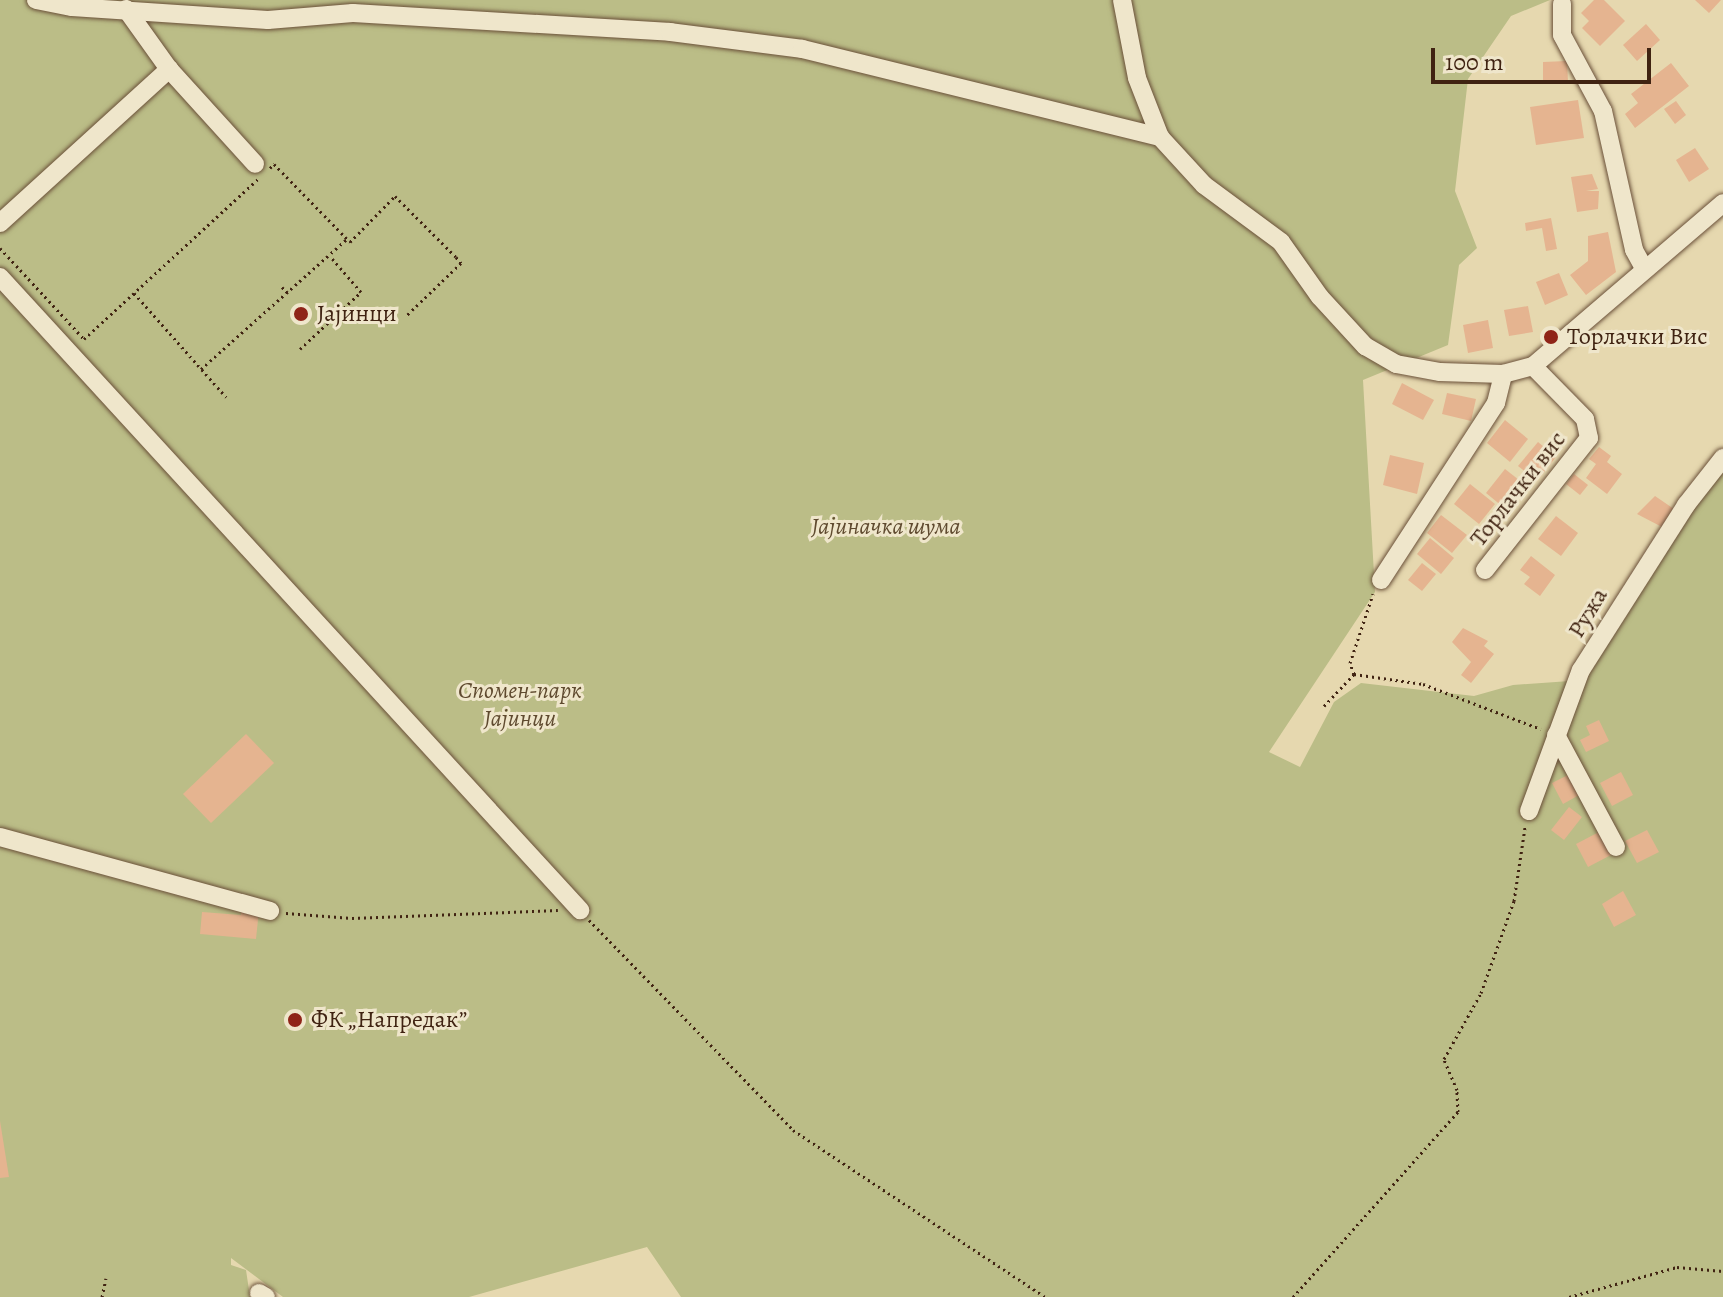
<!DOCTYPE html>
<meta charset="utf-8">
<style>
body{margin:0}
#map{position:relative;width:1723px;height:1297px;overflow:hidden;background:#e6d8af;font-family:Alegreya,serif}
div>[style]{position:absolute}
.green>*{inset:0;background:#bbbd87}
.building>*{inset:0;background:#e5b490}
.path>*{height:3px;margin-top:-1.5px;transform-origin:0;background:repeating-linear-gradient(90deg,#402312 0 2px,transparent 0 6px)}
.roads{filter:drop-shadow(0 0 2px #6a5039) drop-shadow(0 0 2px #6a5039)}
.minor>*{height:18px;margin:-9px;padding:0 9px;transform-origin:9px;border-radius:9px;background:#efe6cb}
.dots>*{width:22px;height:22px;translate:-50% -50%;box-sizing:border-box;border:4px solid #efe6cb;border-radius:50%}
span{translate:-50% -50%;white-space:nowrap;text-align:center;line-height:1.15;-webkit-text-stroke:6px #efe6cb;paint-order:stroke}
.poi-label{font-size:24px;color:#402312}
.left{translate:0 -50%;text-align:left}
.street-label{font-size:24px;color:#402312}
.park-label{font-size:24px;color:#5f4a2f;font-style:italic}
.scale{position:absolute;left:1431px;top:48px;width:220px;height:36px;box-sizing:border-box;border:4px solid #402312;border-top:0;padding-left:10px;font-size:24px;line-height:28px;white-space:nowrap;color:#402312;-webkit-text-stroke:6px #efe6cb;paint-order:stroke}
</style>
<div id="map">
<div class="green">
<i style="clip-path:polygon(0 0,1550px 0,1511px 16px,1468px 79px,1455px 191px,1477px 248px,1459px 265px,1448px 345px,1363px 380px,1375px 592px,1269px 752px,1300px 767px,1334px 702px,1361px 683px,1474px 696px,1513px 685px,1570px 681px,1543px 747px,1581px 670px,1723px 459px,1723px 1297px,681px 1297px,647px 1247px,469px 1297px,283px 1297px,231px 1258px,231px 1265px,246px 1270px,250px 1297px,0 1297px)"></i>
</div>
<div class="building">
<i style="clip-path:polygon(1594px 0,1604px 0,1625px 21px,1600px 46px,1582px 28px,1589px 21px,1581px 13px)"></i>
<i style="clip-path:polygon(1695px 0,1721px 0,1709px 13px)"></i>
<i style="clip-path:polygon(1646px 24px,1660px 40px,1637px 61px,1623px 45px)"></i>
<i style="clip-path:polygon(1567px 61px,1568px 82px,1543px 83px,1543px 62px)"></i>
<i style="clip-path:polygon(1671px 63px,1689px 86px,1635px 128px,1625px 114px,1638px 103px,1631px 94px)"></i>
<i style="clip-path:polygon(1578px 100px,1584px 138px,1536px 145px,1530px 107px)"></i>
<i style="clip-path:polygon(1676px 101px,1686px 115px,1675px 124px,1664px 109px)"></i>
<i style="clip-path:polygon(1695px 148px,1709px 169px,1689px 182px,1676px 160px)"></i>
<i style="clip-path:polygon(1592px 174px,1598px 189px,1586px 191px,1599px 191px,1598px 209px,1577px 212px,1571px 177px)"></i>
<i style="clip-path:polygon(1551px 218px,1557px 249px,1546px 251px,1542px 228px,1526px 231px,1525px 223px)"></i>
<i style="clip-path:polygon(1608px 232px,1616px 272px,1586px 295px,1570px 275px,1588px 261px,1588px 236px)"></i>
<i style="clip-path:polygon(1559px 273px,1568px 295px,1545px 305px,1536px 282px)"></i>
<i style="clip-path:polygon(1528px 306px,1533px 332px,1509px 336px,1504px 310px)"></i>
<i style="clip-path:polygon(1488px 320px,1493px 348px,1468px 353px,1463px 325px)"></i>
<i style="clip-path:polygon(1402px 383px,1434px 400px,1423px 420px,1392px 404px)"></i>
<i style="clip-path:polygon(1447px 393px,1476px 399px,1471px 421px,1442px 414px)"></i>
<i style="clip-path:polygon(1505px 420px,1528px 439px,1510px 462px,1487px 443px)"></i>
<i style="clip-path:polygon(1538px 442px,1556px 457px,1537px 481px,1518px 466px)"></i>
<i style="clip-path:polygon(1599px 447px,1611px 456px,1607px 462px,1622px 474px,1607px 494px,1586px 478px,1596px 464px,1589px 459px)"></i>
<i style="clip-path:polygon(1390px 455px,1424px 463px,1417px 494px,1383px 485px)"></i>
<i style="clip-path:polygon(1505px 469px,1528px 487px,1508px 511px,1486px 493px)"></i>
<i style="clip-path:polygon(1574px 474px,1588px 485px,1580px 495px,1566px 484px)"></i>
<i style="clip-path:polygon(1470px 484px,1495px 504px,1479px 524px,1454px 504px)"></i>
<i style="clip-path:polygon(1655px 496px,1674px 509px,1662px 527px,1637px 514px)"></i>
<i style="clip-path:polygon(1441px 515px,1467px 535px,1452px 553px,1427px 533px)"></i>
<i style="clip-path:polygon(1556px 516px,1578px 533px,1561px 556px,1538px 539px)"></i>
<i style="clip-path:polygon(1430px 538px,1454px 558px,1441px 574px,1417px 554px)"></i>
<i style="clip-path:polygon(1531px 556px,1555px 575px,1540px 596px,1524px 584px,1530px 577px,1520px 570px)"></i>
<i style="clip-path:polygon(1422px 563px,1436px 574px,1422px 591px,1408px 580px)"></i>
<i style="clip-path:polygon(1463px 628px,1488px 641px,1484px 646px,1494px 654px,1471px 683px,1461px 675px,1471px 662px,1452px 642px)"></i>
<i style="clip-path:polygon(1599px 720px,1609px 741px,1586px 752px,1580px 740px,1590px 735px,1586px 726px)"></i>
<i style="clip-path:polygon(246px 734px,274px 763px,211px 823px,183px 794px)"></i>
<i style="clip-path:polygon(1621px 772px,1633px 795px,1612px 806px,1600px 783px)"></i>
<i style="clip-path:polygon(1570px 774px,1581px 794px,1563px 804px,1552px 783px)"></i>
<i style="clip-path:polygon(1569px 807px,1582px 817px,1564px 840px,1551px 830px)"></i>
<i style="clip-path:polygon(1647px 830px,1659px 852px,1637px 863px,1625px 841px)"></i>
<i style="clip-path:polygon(1599px 832px,1611px 855px,1588px 867px,1576px 844px)"></i>
<i style="clip-path:polygon(1623px 891px,1636px 915px,1614px 927px,1602px 904px)"></i>
<i style="clip-path:polygon(241px 908px,259px 910px,256px 939px,200px 934px,202px 912px,241px 915px)"></i>
<i style="clip-path:polygon(0 1121px,9px 1177px,0 1178px)"></i>
</div>
<div class="path">
<i style="left:270px;top:168px;width:6px;rotate:-45deg"></i>
<i style="left:274px;top:164px;width:109px;rotate:45.7deg"></i>
<i style="left:350px;top:242px;width:64px;rotate:-45.6deg"></i>
<i style="left:395px;top:196px;width:86px;rotate:45deg"></i>
<i style="left:456px;top:257px;width:8px;rotate:50deg"></i>
<i style="left:461px;top:263px;width:75px;rotate:136.1deg"></i>
<i style="left:0;top:248px;width:124px;rotate:47.3deg"></i>
<i style="left:84px;top:339px;width:236px;rotate:-42.6deg"></i>
<i style="left:282px;top:287px;width:10px;rotate:45deg"></i>
<i style="left:134px;top:293px;width:139px;rotate:48.5deg"></i>
<i style="left:300px;top:349px;width:83px;rotate:-43.1deg"></i>
<i style="left:361px;top:292px;width:48px;rotate:-130.7deg"></i>
<i style="left:201px;top:369px;width:197px;rotate:-41.7deg"></i>
<i style="left:1354px;top:674px;width:12px;rotate:-110deg"></i>
<i style="left:1350px;top:663px;width:73px;rotate:-71.6deg"></i>
<i style="left:1324px;top:706px;width:44px;rotate:-46.8deg"></i>
<i style="left:1354px;top:674px;width:70px;rotate:8.2deg"></i>
<i style="left:1423px;top:684px;width:126px;rotate:20.9deg"></i>
<i style="left:286px;top:913px;width:66px;rotate:4.3deg"></i>
<i style="left:352px;top:918px;width:206px;rotate:-2.2deg"></i>
<i style="left:589px;top:920px;width:293px;rotate:45.8deg"></i>
<i style="left:793px;top:1130px;width:302px;rotate:33.5deg"></i>
<i style="left:102px;top:1297px;width:19px;rotate:-78deg"></i>
<i style="left:1293px;top:1297px;width:248px;rotate:-48.3deg"></i>
<i style="left:1458px;top:1112px;width:22px;rotate:-93deg"></i>
<i style="left:1457px;top:1090px;width:34px;rotate:-113deg"></i>
<i style="left:1444px;top:1059px;width:76px;rotate:-60.7deg"></i>
<i style="left:1481px;top:993px;width:98px;rotate:-70.3deg"></i>
<i style="left:1514px;top:901px;width:75px;rotate:-81.5deg"></i>
<i style="left:1569px;top:1297px;width:112px;rotate:-15.5deg"></i>
<i style="left:1677px;top:1267px;width:46px;rotate:5deg"></i>
</div>
<div class="roads">
<div class="minor">
<i style="left:36px;top:0;width:37px;rotate:11deg"></i>
<i style="left:72px;top:7px;width:196px;rotate:3.8deg"></i>
<i style="left:268px;top:20px;width:85px;rotate:-4.7deg"></i>
<i style="left:353px;top:13px;width:318px;rotate:3.4deg"></i>
<i style="left:670px;top:32px;width:133px;rotate:7.3deg"></i>
<i style="left:802px;top:49px;width:369px;rotate:13.8deg"></i>
<i style="left:1160px;top:137px;width:65px;rotate:47.5deg"></i>
<i style="left:1204px;top:185px;width:96px;rotate:36.5deg"></i>
<i style="left:1281px;top:242px;width:67px;rotate:54.7deg"></i>
<i style="left:1320px;top:297px;width:67px;rotate:47.4deg"></i>
<i style="left:1365px;top:346px;width:36px;rotate:30deg"></i>
<i style="left:1396px;top:364px;width:45px;rotate:10.3deg"></i>
<i style="left:1440px;top:372px;width:63px;rotate:1.8deg"></i>
<i style="left:1503px;top:374px;width:31px;rotate:-15deg"></i>
<i style="left:1533px;top:366px;width:250px;rotate:-40.6deg"></i>
<i style="left:1122px;top:0;width:79px;rotate:79.1deg"></i>
<i style="left:1137px;top:78px;width:63px;rotate:68.7deg"></i>
<i style="left:1562px;top:4px;width:31px;rotate:90deg"></i>
<i style="left:1562px;top:35px;width:86px;rotate:61.7deg"></i>
<i style="left:1603px;top:111px;width:142px;rotate:77.4deg"></i>
<i style="left:1634px;top:250px;width:21px;rotate:61deg"></i>
<i style="left:126px;top:9px;width:74px;rotate:54.4deg"></i>
<i style="left:169px;top:69px;width:128px;rotate:47.8deg"></i>
<i style="left:0;top:223px;width:229px;rotate:-42.3deg"></i>
<i style="left:0;top:277px;width:859px;rotate:47.5deg"></i>
<i style="left:1485px;top:570px;width:168px;rotate:-51.8deg"></i>
<i style="left:1589px;top:438px;width:19px;rotate:-102deg"></i>
<i style="left:1585px;top:419px;width:74px;rotate:-134.5deg"></i>
<i style="left:1381px;top:580px;width:211px;rotate:-57deg"></i>
<i style="left:1496px;top:403px;width:30px;rotate:-76deg"></i>
<i style="left:1556px;top:735px;width:127px;rotate:61.8deg"></i>
<i style="left:1529px;top:811px;width:150px;rotate:-69.8deg"></i>
<i style="left:1581px;top:670px;width:196px;rotate:-57.5deg"></i>
<i style="left:1686px;top:505px;width:60px;rotate:-51.8deg"></i>
<i style="left:0;top:837px;width:280px;rotate:15.3deg"></i>
<i style="left:259px;top:1293px;width:8px;rotate:30deg"></i>
</div>
</div>
<div class="dots">
<i style="left:301px;top:314px;background:#8f2418"></i>
<i style="left:1551px;top:337px;background:#8f2418"></i>
<i style="left:295px;top:1020px;background:#8f2418"></i>
</div>
<div class="poi-label">
<span class="left" style="left:317px;top:314px">Јајинци</span>
<span class="left" style="left:1567px;top:337px">Торлачки Вис</span>
<span class="left" style="left:311px;top:1020px">ФК „Напредак”</span>
</div>
<div class="street-label">
<span style="left:1518px;top:489px;rotate:-52deg">Торлачки вис</span>
<span style="left:1588px;top:613px;rotate:-59deg">Ружа</span>
</div>
<div class="park-label">
<span style="left:886px;top:527px">Јајиначка шума</span>
<span style="left:520px;top:705px">Спомен-парк<br>Јајинци</span>
</div>
<div class="scale">100 m</div>
</div>
